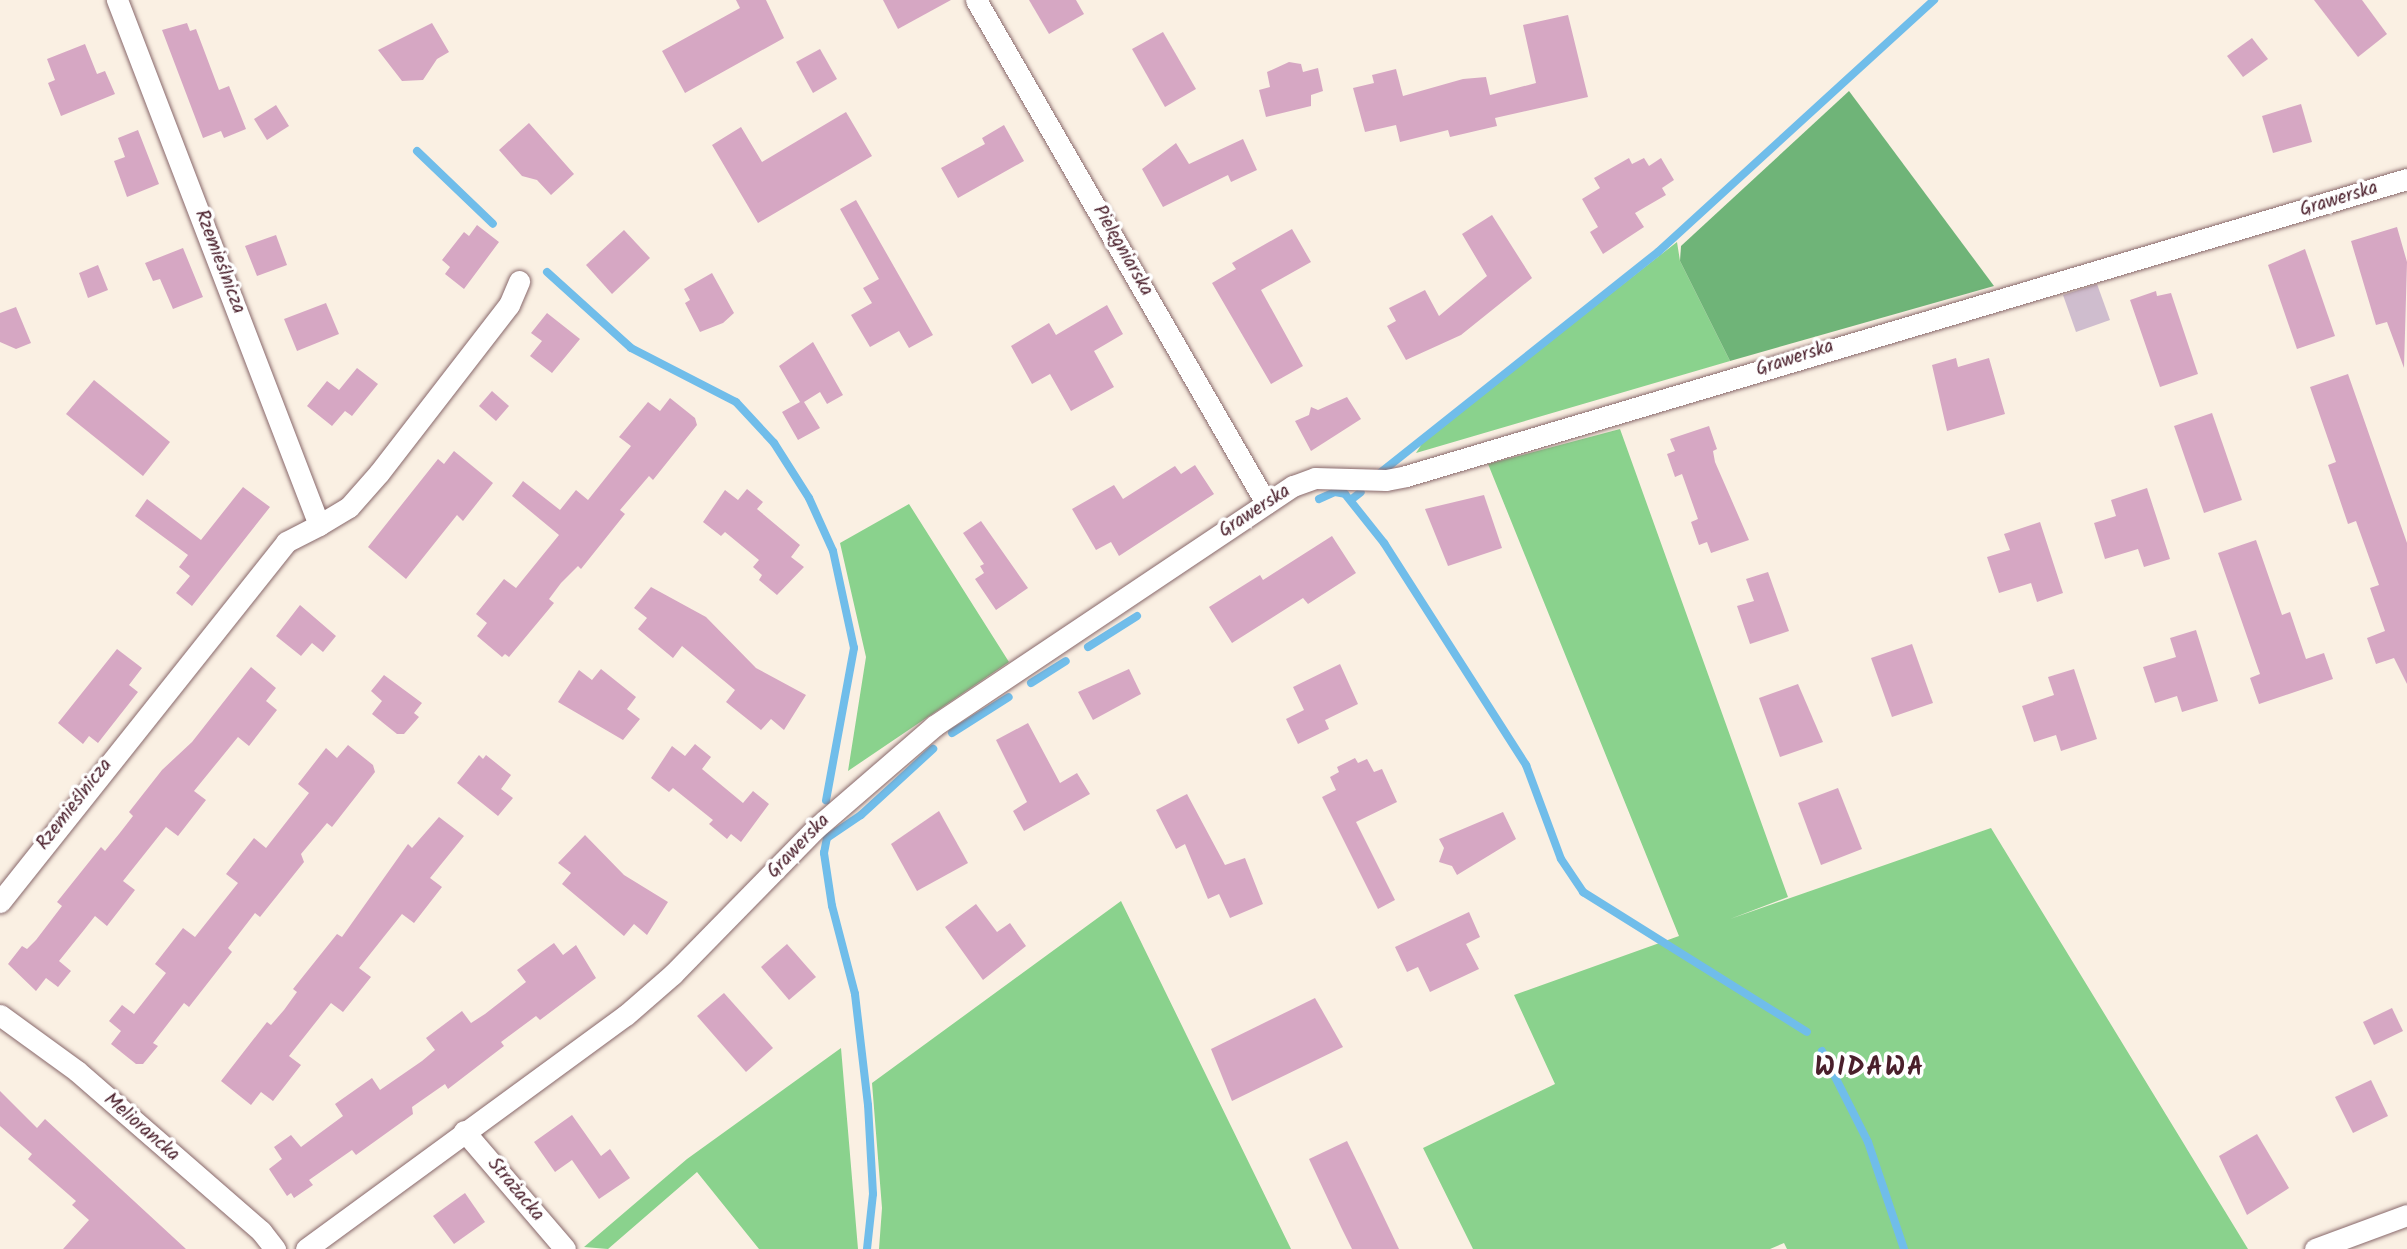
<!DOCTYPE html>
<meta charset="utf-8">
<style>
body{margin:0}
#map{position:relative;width:2407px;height:1249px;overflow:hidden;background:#faf0e3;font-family:Kalam,sans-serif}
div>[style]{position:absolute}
.industrial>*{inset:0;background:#cfbdce}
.green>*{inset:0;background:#8ad28d}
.forest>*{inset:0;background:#6fb478}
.stream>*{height:8px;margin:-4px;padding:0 4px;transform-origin:4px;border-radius:4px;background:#70bdea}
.building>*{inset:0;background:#d6a7c3}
.roads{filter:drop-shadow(0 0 2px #88686b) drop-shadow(0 0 2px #88686b)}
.minor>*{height:21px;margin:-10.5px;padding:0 10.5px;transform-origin:10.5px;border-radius:10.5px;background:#fff}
span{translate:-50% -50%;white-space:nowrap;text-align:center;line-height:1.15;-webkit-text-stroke:7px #fff;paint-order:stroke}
.street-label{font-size:19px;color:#4a1f2b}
.district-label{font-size:26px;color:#4a1f2b;font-weight:700;letter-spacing:2px}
</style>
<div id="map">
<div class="industrial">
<i style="clip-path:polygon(2097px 284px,2110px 320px,2076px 332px,2063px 295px)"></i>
</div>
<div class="green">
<i style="clip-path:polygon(1677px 242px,1680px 261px,1730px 361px,1416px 453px,1425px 439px)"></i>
<i style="clip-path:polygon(1620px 429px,1788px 897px,1730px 919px,1991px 828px,2248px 1249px,1787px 1249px,1784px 1243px,1770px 1249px,1473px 1249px,1423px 1148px,1555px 1084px,1514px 995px,1679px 936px,1488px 464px)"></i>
<i style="clip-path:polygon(909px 504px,1009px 662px,848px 771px,866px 657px,840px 543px)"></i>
<i style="clip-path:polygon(1121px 901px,1291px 1249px,879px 1249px,882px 1208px,872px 1083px)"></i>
<i style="clip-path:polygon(841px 1048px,858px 1249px,759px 1249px,697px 1172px,608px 1249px,584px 1247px,687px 1159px)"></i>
</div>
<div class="forest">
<i style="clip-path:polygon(1849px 91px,1994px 286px,1730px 361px,1680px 261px,1681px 246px)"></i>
</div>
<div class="stream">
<i style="left:417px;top:151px;width:105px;rotate:43.8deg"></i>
<i style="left:547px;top:272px;width:113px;rotate:42.1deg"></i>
<i style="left:631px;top:348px;width:118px;rotate:27.2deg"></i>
<i style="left:736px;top:402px;width:56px;rotate:47.2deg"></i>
<i style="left:774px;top:443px;width:65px;rotate:57.5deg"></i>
<i style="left:809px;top:498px;width:58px;rotate:65.6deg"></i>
<i style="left:833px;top:551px;width:99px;rotate:77.8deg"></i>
<i style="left:854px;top:648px;width:155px;rotate:100.4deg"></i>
<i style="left:1380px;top:473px;width:355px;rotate:-38.5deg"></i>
<i style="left:1658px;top:252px;width:374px;rotate:-42.4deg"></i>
<i style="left:1319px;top:499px;width:17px;rotate:-24deg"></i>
<i style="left:1335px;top:492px;width:10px;rotate:11deg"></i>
<i style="left:1345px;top:494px;width:63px;rotate:51.5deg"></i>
<i style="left:1384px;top:543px;width:264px;rotate:57.4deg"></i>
<i style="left:1526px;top:765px;width:100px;rotate:69.6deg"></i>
<i style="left:1561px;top:859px;width:40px;rotate:56deg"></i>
<i style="left:1583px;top:892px;width:264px;rotate:32deg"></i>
<i style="left:1352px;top:499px;width:11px;rotate:-38deg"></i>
<i style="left:1088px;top:647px;width:58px;rotate:-32.3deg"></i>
<i style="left:1031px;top:683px;width:41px;rotate:-32.2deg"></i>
<i style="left:952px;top:733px;width:67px;rotate:-32.3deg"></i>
<i style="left:1822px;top:1051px;width:102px;rotate:63.2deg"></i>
<i style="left:1868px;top:1142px;width:113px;rotate:71.4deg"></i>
<i style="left:867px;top:1249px;width:55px;rotate:-83.8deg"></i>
<i style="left:873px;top:1194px;width:89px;rotate:-93.2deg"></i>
<i style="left:868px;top:1105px;width:112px;rotate:-96.7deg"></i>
<i style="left:855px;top:994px;width:91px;rotate:-104.6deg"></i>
<i style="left:832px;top:906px;width:54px;rotate:-98.6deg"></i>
<i style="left:824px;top:853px;width:15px;rotate:-79deg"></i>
<i style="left:827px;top:838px;width:41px;rotate:-34.1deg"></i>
<i style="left:861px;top:815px;width:98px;rotate:-42.5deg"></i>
</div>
<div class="building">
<i style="clip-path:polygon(736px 0,766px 0,784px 38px,685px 93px,662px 51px,740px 8px)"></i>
<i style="clip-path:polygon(883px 0,951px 0,898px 29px)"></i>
<i style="clip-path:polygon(1029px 0,1076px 0,1084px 14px,1049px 34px)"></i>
<i style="clip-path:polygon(2314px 0,2362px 0,2387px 34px,2358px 57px)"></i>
<i style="clip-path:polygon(1568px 15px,1588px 97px,1495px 118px,1497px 126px,1450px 137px,1448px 130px,1400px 142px,1396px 125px,1365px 132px,1353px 88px,1374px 83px,1372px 75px,1396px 69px,1403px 96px,1463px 79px,1486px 77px,1490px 95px,1536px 83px,1523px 25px)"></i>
<i style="clip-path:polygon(187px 23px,190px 31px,196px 29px,219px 90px,229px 86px,246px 129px,224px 138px,221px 131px,203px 138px,162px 30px)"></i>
<i style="clip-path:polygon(432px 23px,449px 52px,437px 59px,423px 80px,402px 81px,378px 50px)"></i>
<i style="clip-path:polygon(1163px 32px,1196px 89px,1165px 107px,1132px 49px)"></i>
<i style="clip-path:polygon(2252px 38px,2268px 59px,2243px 77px,2227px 56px)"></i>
<i style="clip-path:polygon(85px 44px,97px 74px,105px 71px,115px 94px,61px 116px,48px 83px,55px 80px,47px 59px)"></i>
<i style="clip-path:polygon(820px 49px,837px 79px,813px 93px,796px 62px)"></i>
<i style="clip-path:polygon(1289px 62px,1301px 64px,1303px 72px,1318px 68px,1323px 91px,1311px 95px,1311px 106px,1266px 117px,1259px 90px,1270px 87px,1267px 72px)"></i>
<i style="clip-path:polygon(2301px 104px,2312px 142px,2273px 153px,2262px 116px)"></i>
<i style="clip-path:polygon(276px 105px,289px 126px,267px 140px,254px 119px)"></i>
<i style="clip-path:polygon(846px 112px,872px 156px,758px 223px,712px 145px,741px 127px,762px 162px)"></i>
<i style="clip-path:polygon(529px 123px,574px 174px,551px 195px,537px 180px,522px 176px,499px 150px)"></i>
<i style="clip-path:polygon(1004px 125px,1024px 161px,958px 198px,941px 168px,985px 144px,982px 138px)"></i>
<i style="clip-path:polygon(138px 130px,159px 184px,127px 197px,114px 161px,125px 157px,118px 138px)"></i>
<i style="clip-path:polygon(1243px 139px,1257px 170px,1231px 182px,1228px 175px,1163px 207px,1142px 169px,1176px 143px,1189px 164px)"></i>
<i style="clip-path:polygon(1629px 158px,1632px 164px,1644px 158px,1649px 166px,1661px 158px,1674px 180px,1662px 188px,1666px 195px,1635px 213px,1644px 227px,1603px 254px,1590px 232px,1598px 227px,1582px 199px,1600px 188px,1594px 178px)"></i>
<i style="clip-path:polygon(856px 200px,933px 335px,909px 348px,899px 331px,870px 347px,851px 315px,872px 303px,863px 288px,879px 279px,840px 209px)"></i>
<i style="clip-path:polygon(1492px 215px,1532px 278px,1461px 335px,1406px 360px,1387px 326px,1396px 321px,1389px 308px,1425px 290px,1439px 316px,1487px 276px,1462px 234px)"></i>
<i style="clip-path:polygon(477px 225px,499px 242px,464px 289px,445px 274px,450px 267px,442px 260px,464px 232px,469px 236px)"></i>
<i style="clip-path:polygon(2397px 227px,2407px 262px,2404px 368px,2387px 322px,2376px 325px,2351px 241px)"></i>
<i style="clip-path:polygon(1292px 229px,1311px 262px,1261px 290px,1303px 366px,1271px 384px,1212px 283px,1236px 269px,1232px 263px)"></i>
<i style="clip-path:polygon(624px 230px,650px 258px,612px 294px,586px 265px)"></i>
<i style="clip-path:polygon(276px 235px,287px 265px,257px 276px,245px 246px)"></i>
<i style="clip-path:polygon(183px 248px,203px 297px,173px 309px,160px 279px,153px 281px,145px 263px)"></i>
<i style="clip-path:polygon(2305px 249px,2335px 336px,2297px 349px,2268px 265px)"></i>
<i style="clip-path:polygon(98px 265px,108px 290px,88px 298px,79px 273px)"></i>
<i style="clip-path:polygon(712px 273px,734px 313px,723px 323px,700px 332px,685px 303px,690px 300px,684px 289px)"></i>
<i style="clip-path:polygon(2156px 291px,2157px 296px,2171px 293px,2198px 374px,2160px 387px,2130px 300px)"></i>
<i style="clip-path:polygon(326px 303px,339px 334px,297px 351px,284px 319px)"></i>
<i style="clip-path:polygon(1107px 305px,1123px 334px,1094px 351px,1114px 387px,1071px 411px,1050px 374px,1032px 384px,1011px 346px,1049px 323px,1056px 335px)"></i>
<i style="clip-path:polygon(16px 307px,31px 343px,16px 349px,0 342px,0 313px)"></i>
<i style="clip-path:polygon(547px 313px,580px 339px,552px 373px,530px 356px,542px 341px,531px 333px)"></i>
<i style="clip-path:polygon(813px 342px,843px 395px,827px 404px,820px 392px,804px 402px,820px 428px,798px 440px,782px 412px,800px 402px,779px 366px)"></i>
<i style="clip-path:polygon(1956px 358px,1958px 367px,1989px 358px,2005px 414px,1947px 431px,1932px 365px)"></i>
<i style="clip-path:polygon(357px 368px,378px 384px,352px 416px,345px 411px,332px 426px,307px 406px,327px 381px,339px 390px)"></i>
<i style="clip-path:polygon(2348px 374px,2407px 543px,2407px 684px,2394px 658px,2376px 664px,2367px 638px,2385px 631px,2370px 588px,2379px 585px,2356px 521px,2348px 524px,2328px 465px,2336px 462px,2310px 387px)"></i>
<i style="clip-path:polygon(94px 380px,170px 442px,143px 476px,66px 414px)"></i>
<i style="clip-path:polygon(492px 391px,509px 406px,496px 421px,479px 406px)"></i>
<i style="clip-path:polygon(1347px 397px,1361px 419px,1311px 451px,1295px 421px,1309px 415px,1311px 407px,1318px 410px)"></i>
<i style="clip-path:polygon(670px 398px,695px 418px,697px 425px,653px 480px,649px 476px,620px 510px,625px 514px,581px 569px,578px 566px,561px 583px,549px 599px,554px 603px,509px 657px,505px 654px,502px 657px,477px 636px,487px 623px,476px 614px,504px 579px,516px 588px,559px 535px,512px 496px,523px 481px,560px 510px,576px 490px,588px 500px,631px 446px,619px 437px,648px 402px,660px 411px)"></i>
<i style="clip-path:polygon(2212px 413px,2242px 500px,2204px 513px,2174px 426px)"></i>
<i style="clip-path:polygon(1709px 426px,1717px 449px,1713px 451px,1715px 462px,1749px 540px,1711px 553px,1707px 542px,1699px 545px,1691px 522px,1698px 519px,1682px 474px,1675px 477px,1667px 454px,1675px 451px,1670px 439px)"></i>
<i style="clip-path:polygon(454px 451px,493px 483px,463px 521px,457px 515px,406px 579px,368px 547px,438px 459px,444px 464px)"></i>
<i style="clip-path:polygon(1195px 465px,1214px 494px,1119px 556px,1111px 542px,1096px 550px,1072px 509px,1114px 485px,1123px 499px,1175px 466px,1181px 474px)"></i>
<i style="clip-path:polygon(243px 487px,270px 507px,192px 606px,176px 593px,190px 576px,179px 567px,188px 555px,135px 516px,147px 499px,201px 540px)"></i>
<i style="clip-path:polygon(2147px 488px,2170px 559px,2144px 567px,2138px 549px,2105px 559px,2094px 523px,2116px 516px,2111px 500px)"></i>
<i style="clip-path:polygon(747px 489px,763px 502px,757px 509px,800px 545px,791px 557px,804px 567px,777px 595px,759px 580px,762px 575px,753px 567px,759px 560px,725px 532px,721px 536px,703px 522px,725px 490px,738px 500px)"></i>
<i style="clip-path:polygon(1484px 495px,1502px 548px,1448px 566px,1425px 509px)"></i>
<i style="clip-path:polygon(981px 521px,1028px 588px,996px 610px,975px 579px,984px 573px,980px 566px,984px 564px,963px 533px)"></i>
<i style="clip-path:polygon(2040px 522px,2063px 593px,2037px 602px,2031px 583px,1999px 593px,1987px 557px,2010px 550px,2004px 534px)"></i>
<i style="clip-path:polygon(1332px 536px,1356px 573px,1308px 604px,1303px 598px,1232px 643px,1209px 607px,1260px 575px,1263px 580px)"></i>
<i style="clip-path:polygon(2256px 540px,2282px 615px,2290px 612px,2306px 659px,2324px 653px,2333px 679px,2259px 704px,2250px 678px,2260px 674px,2218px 553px)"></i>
<i style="clip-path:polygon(1768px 572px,1789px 631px,1750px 644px,1737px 606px,1754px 601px,1746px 579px)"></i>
<i style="clip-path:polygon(651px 587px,706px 617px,756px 668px,806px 695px,784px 730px,771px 719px,761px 730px,726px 702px,735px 690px,682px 646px,673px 658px,638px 629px,647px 618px,634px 608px)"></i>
<i style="clip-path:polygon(300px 605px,336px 636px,323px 652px,312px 643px,301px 656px,276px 636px)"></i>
<i style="clip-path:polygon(2196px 630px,2218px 701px,2182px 712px,2177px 696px,2155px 703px,2143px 667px,2176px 657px,2170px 638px)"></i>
<i style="clip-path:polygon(1912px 644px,1933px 703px,1892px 717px,1871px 658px)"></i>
<i style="clip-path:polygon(117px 649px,142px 668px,129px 685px,138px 692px,98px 743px,89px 736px,83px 744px,58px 723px)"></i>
<i style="clip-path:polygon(1340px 664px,1358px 704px,1325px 720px,1329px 729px,1298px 744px,1286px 719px,1304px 710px,1293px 687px)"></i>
<i style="clip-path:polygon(251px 667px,276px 688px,266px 701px,277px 710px,249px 746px,238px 737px,194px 791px,206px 800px,178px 836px,166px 827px,123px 881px,135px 890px,107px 926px,95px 916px,84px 930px,59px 961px,71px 971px,58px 987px,46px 978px,36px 991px,8px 964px,22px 946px,27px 949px,36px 940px,62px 906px,57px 902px,101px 847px,105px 851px,119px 834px,133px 816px,129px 812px,162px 770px,192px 742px)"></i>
<i style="clip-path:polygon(601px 669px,636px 697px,627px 709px,640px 719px,623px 740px,558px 702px,579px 670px,592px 680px)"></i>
<i style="clip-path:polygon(1129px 669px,1141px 694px,1093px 720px,1078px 692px)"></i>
<i style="clip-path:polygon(2074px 669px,2097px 739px,2061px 751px,2056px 735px,2034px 742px,2022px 706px,2054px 695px,2048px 677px)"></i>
<i style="clip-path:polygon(384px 675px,422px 703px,414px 713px,419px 717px,404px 734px,397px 734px,372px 714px,382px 701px,371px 691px)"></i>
<i style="clip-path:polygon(1798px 684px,1823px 742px,1780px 757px,1759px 698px)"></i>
<i style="clip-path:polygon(1028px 723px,1060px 783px,1077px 773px,1090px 794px,1024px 831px,1013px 811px,1027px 802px,996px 740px)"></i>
<i style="clip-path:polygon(695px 744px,711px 757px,702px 769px,743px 803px,753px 791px,769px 804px,741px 842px,731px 834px,727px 839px,709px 824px,713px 820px,673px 788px,669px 792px,651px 778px,672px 746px,685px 756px)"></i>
<i style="clip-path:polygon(348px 745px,373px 765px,375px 772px,332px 827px,327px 823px,301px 854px,304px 862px,260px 917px,255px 913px,228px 948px,232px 952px,189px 1007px,184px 1003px,153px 1043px,158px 1046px,143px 1064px,136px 1064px,111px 1044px,121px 1031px,109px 1021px,122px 1005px,134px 1014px,166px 973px,155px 964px,183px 928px,195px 937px,238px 883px,226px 874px,243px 852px,254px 838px,266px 848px,309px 793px,298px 784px,326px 748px,337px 758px)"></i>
<i style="clip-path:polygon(479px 755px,483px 759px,486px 755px,511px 775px,501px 789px,513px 798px,498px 816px,457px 783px)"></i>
<i style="clip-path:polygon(1355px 758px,1358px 763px,1367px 759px,1374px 772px,1382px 769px,1397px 802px,1356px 822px,1395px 900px,1378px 909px,1322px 797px,1336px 790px,1330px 777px,1339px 772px,1337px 767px)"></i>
<i style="clip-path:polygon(1838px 788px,1862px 849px,1821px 865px,1798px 803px)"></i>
<i style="clip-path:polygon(1187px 794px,1225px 865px,1245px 858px,1263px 904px,1230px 918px,1219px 894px,1208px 899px,1185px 844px,1176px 849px,1156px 810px)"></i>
<i style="clip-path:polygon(939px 811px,968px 863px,917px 891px,891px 844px)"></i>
<i style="clip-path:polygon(1503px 812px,1516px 839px,1457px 875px,1452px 866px,1439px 862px,1444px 848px,1439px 839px)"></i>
<i style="clip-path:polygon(439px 817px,464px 836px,430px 878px,442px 887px,414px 923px,402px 914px,359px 968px,371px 977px,343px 1012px,331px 1003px,289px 1056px,301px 1065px,273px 1101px,261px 1092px,251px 1105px,221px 1081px,267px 1022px,271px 1025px,284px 1010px,297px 992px,293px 989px,337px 934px,342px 937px,408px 844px,412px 848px)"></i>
<i style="clip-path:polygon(585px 835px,624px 875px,668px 902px,647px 935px,634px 924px,624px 936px,562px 884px,571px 873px,558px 863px)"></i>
<i style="clip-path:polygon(976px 904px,997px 932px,1010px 923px,1026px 946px,983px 980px,945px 927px)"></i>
<i style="clip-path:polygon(1469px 912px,1480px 937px,1466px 944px,1479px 969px,1430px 992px,1418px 967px,1407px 972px,1395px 947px)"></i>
<i style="clip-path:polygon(554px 943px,563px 955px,576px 945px,596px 978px,540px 1020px,536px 1016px,501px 1042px,504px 1046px,448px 1089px,445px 1084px,412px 1107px,413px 1114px,356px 1155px,352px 1150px,309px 1180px,313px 1185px,294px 1198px,291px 1193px,287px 1196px,269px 1169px,282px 1159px,274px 1147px,291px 1135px,301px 1147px,343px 1116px,335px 1104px,345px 1097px,372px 1078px,380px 1090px,422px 1061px,435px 1050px,426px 1038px,462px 1011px,471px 1023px,485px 1014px,526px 982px,517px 970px)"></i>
<i style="clip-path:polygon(787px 944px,816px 977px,789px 1000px,761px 967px)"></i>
<i style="clip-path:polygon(724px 993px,773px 1048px,746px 1072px,697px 1016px)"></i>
<i style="clip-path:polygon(1315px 998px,1343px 1047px,1232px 1101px,1211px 1049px)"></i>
<i style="clip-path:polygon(2392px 1008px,2403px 1031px,2374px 1045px,2363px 1022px)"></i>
<i style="clip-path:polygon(2371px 1080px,2388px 1116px,2353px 1133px,2335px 1097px)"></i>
<i style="clip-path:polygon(0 1091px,37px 1128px,45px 1119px,186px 1249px,63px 1249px,89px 1220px,72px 1205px,76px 1201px,28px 1159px,32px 1154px,0 1126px)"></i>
<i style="clip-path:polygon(572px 1115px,601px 1156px,610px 1149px,630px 1178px,599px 1199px,572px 1160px,555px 1172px,534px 1142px)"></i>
<i style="clip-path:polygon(2257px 1134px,2289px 1188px,2247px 1215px,2219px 1156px)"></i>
<i style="clip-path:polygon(1347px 1141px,1367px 1182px,1399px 1249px,1352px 1249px,1342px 1229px,1309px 1159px)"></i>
<i style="clip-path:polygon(465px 1193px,485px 1222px,454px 1244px,433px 1216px)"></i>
</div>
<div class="roads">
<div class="minor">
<i style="left:976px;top:0;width:581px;rotate:60.03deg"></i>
<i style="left:319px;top:525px;width:35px;rotate:-31deg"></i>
<i style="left:349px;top:507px;width:45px;rotate:-48.6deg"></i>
<i style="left:379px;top:473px;width:212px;rotate:-52.3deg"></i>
<i style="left:509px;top:305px;width:26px;rotate:-67deg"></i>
<i style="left:0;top:902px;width:460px;rotate:-51.5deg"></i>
<i style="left:286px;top:542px;width:37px;rotate:-27deg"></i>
<i style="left:319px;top:525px;width:563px;rotate:-111.04deg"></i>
<i style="left:0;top:1015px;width:95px;rotate:36deg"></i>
<i style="left:77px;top:1071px;width:244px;rotate:41deg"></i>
<i style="left:261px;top:1231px;width:23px;rotate:52deg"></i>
<i style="left:464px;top:1131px;width:155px;rotate:49.4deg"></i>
<i style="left:306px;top:1249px;width:396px;rotate:-36.2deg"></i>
<i style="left:626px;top:1015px;width:62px;rotate:-41.1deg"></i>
<i style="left:673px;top:974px;width:204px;rotate:-45.6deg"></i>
<i style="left:816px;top:828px;width:156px;rotate:-40.8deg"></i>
<i style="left:934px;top:726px;width:432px;rotate:-33.8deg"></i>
<i style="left:1293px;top:486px;width:23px;rotate:-20deg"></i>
<i style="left:1315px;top:478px;width:71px;rotate:1.6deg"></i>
<i style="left:1386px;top:480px;width:20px;rotate:-11deg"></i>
<i style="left:1406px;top:476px;width:1044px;rotate:-16.53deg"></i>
<i style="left:2315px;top:1249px;width:98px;rotate:-20.3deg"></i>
</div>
</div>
<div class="street-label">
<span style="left:2339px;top:200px;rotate:-17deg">Grawerska</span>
<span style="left:1122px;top:251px;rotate:60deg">Pielęgniarska</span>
<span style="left:219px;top:262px;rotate:69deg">Rzemieślnicza</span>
<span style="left:1795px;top:359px;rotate:-18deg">Grawerska</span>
<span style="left:1255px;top:512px;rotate:-33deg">Grawerska</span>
<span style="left:75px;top:805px;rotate:-52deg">Rzemieślnicza</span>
<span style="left:799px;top:847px;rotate:-46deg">Grawerska</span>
<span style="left:141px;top:1128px;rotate:41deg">Meliorancka</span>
<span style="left:515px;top:1190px;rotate:50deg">Strażacka</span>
</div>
<div class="district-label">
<span style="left:1870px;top:1069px">WIDAWA</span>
</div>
</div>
